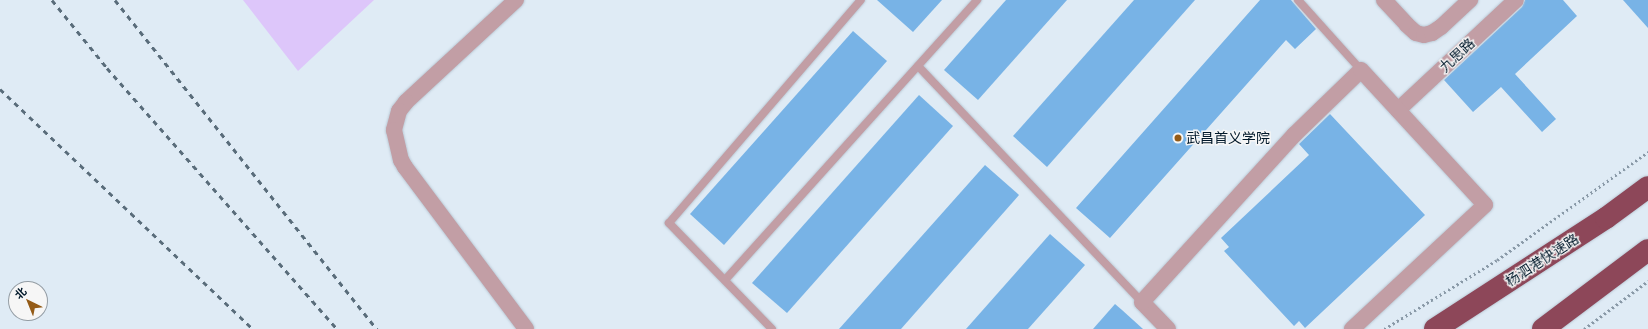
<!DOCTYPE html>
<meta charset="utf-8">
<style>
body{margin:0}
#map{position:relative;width:1648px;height:329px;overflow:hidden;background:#dfebf5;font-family:"Noto Sans","Noto Sans SC",sans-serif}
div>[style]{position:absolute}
.green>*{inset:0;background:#ddc6fa}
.building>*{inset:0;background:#78b3e6}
.path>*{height:2.5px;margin-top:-1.25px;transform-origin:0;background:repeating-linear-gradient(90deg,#8999a7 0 2px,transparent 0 5px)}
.roads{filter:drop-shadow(0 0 1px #bbc9d5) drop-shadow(0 0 1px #bbc9d5)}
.lane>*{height:8px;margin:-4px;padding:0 4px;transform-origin:4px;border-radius:4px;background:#c29ea5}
.street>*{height:16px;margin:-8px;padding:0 8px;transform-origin:8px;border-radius:8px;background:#c29ea5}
.highway>*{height:22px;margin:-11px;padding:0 11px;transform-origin:11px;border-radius:11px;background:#8d4759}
.rail>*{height:3px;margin-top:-1.5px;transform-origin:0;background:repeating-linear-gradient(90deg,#596c7a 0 5px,transparent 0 10px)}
.dots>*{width:11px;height:11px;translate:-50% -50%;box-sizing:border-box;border:2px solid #f6f6f6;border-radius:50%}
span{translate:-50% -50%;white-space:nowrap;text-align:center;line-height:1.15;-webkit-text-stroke:3px #f6f6f6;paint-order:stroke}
.street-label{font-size:14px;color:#01182a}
.poi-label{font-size:14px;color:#01182a}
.left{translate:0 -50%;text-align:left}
.north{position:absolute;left:8px;top:281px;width:40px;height:40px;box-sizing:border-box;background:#f6f6f6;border:1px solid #949da4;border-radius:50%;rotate:317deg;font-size:11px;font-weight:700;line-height:16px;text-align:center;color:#01182a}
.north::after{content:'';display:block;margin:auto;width:14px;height:18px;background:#945b17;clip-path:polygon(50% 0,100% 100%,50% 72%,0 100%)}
</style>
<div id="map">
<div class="green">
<i style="clip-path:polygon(243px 0,374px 0,298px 71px)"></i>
</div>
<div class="building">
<i style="clip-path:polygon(877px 0,942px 0,913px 32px)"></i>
<i style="clip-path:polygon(1006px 0,1067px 0,978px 100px,944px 70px)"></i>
<i style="clip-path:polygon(1134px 0,1195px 0,1047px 167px,1013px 136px)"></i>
<i style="clip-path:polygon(1260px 0,1291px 0,1316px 29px,1295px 49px,1286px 40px,1110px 238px,1076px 208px)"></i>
<i style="clip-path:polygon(1525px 0,1563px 0,1577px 16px,1515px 74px,1556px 119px,1542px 132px,1501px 87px,1473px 112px,1444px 80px,1522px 7px)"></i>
<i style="clip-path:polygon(1623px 0,1648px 0,1648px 28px)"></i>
<i style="clip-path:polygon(853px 31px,887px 61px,724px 245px,690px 214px)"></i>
<i style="clip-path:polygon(919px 95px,953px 126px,787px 313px,752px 283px)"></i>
<i style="clip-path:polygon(1330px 114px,1425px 215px,1305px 328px,1299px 321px,1294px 326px,1224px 251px,1229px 247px,1221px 238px,1309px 155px,1299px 144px)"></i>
<i style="clip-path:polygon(985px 165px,1019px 195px,901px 329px,839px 329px)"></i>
<i style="clip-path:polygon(1050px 234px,1085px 265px,1028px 329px,966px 329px)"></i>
<i style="clip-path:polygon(1115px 304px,1122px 310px,1143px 329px,1093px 329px)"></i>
</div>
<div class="path">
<i style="left:1384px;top:329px;width:132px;rotate:-31.4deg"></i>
<i style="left:1497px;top:260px;width:186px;rotate:-35.6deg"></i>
<i style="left:1584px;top:329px;width:80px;rotate:-36.9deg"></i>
</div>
<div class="roads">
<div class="lane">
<i style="left:1298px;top:0;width:94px;rotate:48deg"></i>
<i style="left:918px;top:66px;width:325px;rotate:46.5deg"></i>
<i style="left:725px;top:280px;width:377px;rotate:-48deg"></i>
<i style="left:772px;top:329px;width:148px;rotate:-134.2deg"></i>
<i style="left:669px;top:223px;width:294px;rotate:-49.3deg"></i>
</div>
<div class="street">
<i style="left:516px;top:0;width:150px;rotate:137.2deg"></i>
<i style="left:406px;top:102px;width:11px;rotate:128deg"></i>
<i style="left:399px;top:111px;width:20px;rotate:105deg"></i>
<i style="left:394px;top:130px;width:31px;rotate:77deg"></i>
<i style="left:401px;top:160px;width:8px;rotate:60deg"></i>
<i style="left:405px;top:167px;width:202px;rotate:53.2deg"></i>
<i style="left:1384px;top:0;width:34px;rotate:47deg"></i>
<i style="left:1407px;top:25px;width:12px;rotate:42deg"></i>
<i style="left:1416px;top:33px;width:8px;rotate:14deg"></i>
<i style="left:1424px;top:35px;width:8px;rotate:-14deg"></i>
<i style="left:1432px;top:33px;width:11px;rotate:-34deg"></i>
<i style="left:1441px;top:27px;width:40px;rotate:-43deg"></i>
<i style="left:1398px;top:110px;width:161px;rotate:-43deg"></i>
<i style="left:1168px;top:329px;width:37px;rotate:-134deg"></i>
<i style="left:1142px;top:302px;width:226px;rotate:-47.7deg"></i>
<i style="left:1294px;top:135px;width:93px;rotate:-44.1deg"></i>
<i style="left:1361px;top:70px;width:183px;rotate:47.4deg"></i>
<i style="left:1485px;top:205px;width:182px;rotate:137deg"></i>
</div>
<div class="highway">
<i style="left:1435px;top:329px;width:204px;rotate:-33deg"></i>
<i style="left:1606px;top:218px;width:52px;rotate:-36.4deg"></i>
<i style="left:1543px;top:329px;width:131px;rotate:-37deg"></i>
</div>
</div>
<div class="rail">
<i style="left:52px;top:0;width:87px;rotate:51deg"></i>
<i style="left:107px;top:68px;width:348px;rotate:48.6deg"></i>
<i style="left:115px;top:0;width:421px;rotate:51.5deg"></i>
<i style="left:0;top:89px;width:349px;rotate:43.5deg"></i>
</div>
<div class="dots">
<i style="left:1178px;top:138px;background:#945b17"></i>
</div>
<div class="street-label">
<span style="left:1457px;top:55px;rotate:-43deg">九思路</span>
<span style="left:1542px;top:260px;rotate:-33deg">杨泗港快速路</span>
</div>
<div class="poi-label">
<span class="left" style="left:1186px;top:138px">武昌首义学院</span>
</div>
<div class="north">北</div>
</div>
